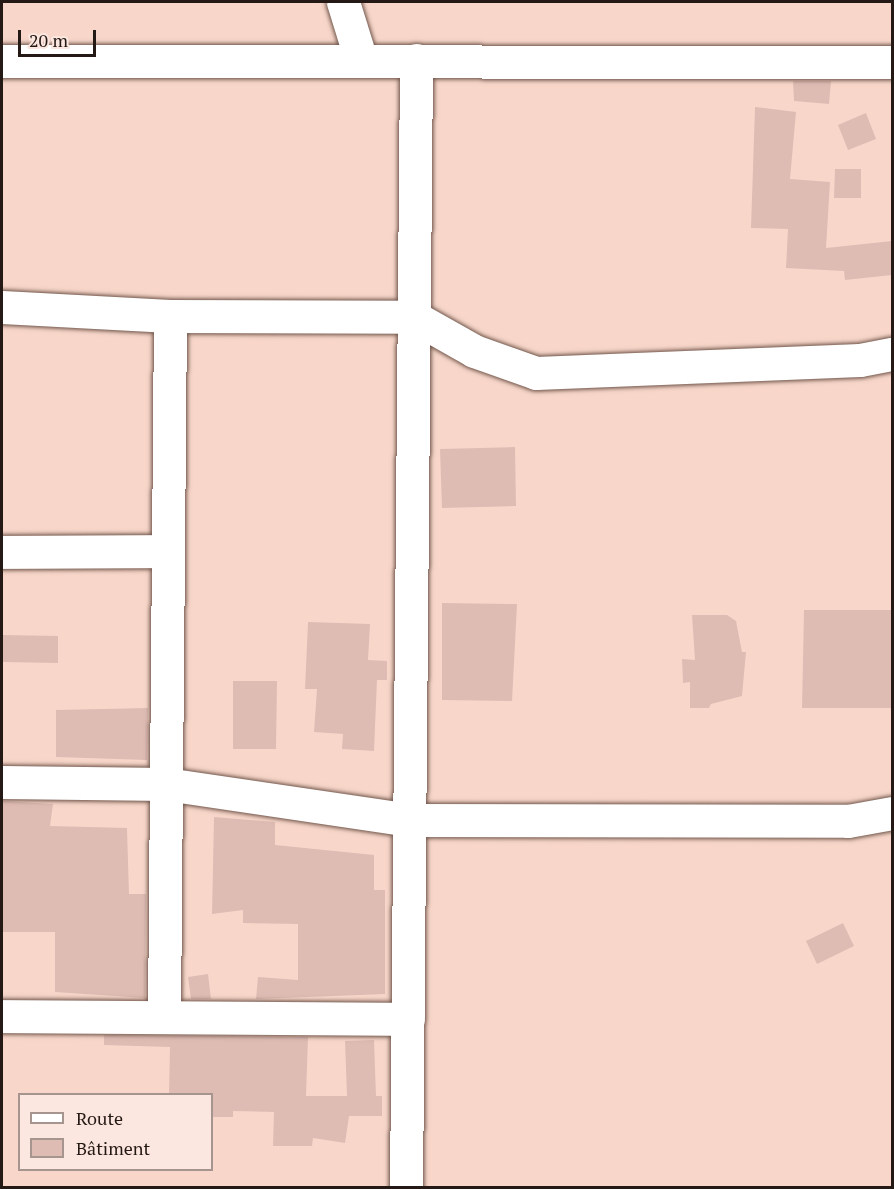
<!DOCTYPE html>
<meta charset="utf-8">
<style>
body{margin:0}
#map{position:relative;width:894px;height:1189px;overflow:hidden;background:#f8d7ca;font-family:"PT Serif",serif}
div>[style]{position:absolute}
.building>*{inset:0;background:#debcb4}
.roads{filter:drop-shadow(0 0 2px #72574c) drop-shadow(0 0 2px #72574c)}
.minor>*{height:33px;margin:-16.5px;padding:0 16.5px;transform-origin:16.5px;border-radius:16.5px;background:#fff}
span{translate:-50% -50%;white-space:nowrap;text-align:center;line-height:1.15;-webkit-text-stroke:4.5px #fbe7df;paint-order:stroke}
.frame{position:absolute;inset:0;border:3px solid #251915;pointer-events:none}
.legend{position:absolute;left:18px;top:1093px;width:195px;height:78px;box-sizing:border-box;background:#fbe7df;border:2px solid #a5958e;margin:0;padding:8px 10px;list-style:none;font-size:18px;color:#251915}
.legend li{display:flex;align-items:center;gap:12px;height:30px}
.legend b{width:30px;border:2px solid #a5958e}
.scale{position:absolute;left:18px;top:30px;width:78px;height:27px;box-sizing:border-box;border:3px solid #251915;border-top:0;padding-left:8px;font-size:18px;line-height:21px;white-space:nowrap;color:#251915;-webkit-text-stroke:4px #fbe7df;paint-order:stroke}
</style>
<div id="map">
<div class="building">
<i style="clip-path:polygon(793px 81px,831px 81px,829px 104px,794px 101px)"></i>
<i style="clip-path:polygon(755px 107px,796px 112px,790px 179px,830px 182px,826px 248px,892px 241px,892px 275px,845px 280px,844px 271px,786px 268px,788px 229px,751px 228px)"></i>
<i style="clip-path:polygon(866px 113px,876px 139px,848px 150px,838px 125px)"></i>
<i style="clip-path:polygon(835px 169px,861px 169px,861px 198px,834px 198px)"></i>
<i style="clip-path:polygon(515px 447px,516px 506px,442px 508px,440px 449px)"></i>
<i style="clip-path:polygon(442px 603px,517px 604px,512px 701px,442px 700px)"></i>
<i style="clip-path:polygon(804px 610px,892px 610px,892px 708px,802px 708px)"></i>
<i style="clip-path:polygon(692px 615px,727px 615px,736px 621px,742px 652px,746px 652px,742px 696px,711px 704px,709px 708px,690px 708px,690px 682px,683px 683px,682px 659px,695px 660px)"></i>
<i style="clip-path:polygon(308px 622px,370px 624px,368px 660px,387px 661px,387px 680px,377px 680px,374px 751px,342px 749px,343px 734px,314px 732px,317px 689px,305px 689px)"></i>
<i style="clip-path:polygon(2px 635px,58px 636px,58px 663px,2px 662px)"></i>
<i style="clip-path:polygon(233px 681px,277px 681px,276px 749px,233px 749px)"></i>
<i style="clip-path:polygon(148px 708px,147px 760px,56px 757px,56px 710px)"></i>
<i style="clip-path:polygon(2px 801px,53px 804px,50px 826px,127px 828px,129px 894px,146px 894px,145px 998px,55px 992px,55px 932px,2px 932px)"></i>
<i style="clip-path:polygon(214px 817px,275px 822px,275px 845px,374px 855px,374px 890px,385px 890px,385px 994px,256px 999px,258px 977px,298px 980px,298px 924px,243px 923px,243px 910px,212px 914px)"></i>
<i style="clip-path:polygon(843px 923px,854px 946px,817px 964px,806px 941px)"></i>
<i style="clip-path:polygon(208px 974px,211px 999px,191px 999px,188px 977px)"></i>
<i style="clip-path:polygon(104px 1035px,308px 1037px,306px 1096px,347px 1096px,345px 1041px,374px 1040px,376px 1096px,382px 1096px,382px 1116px,349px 1116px,345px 1143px,313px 1138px,312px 1146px,273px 1146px,274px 1112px,233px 1111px,233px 1117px,212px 1117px,212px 1095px,169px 1095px,170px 1047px,104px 1045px)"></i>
</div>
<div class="roads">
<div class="minor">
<i style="left:343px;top:2px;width:61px;rotate:72.8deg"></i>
<i style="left:2px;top:61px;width:890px;rotate:0.06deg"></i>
<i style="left:2px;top:307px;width:168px;rotate:3.1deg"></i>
<i style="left:170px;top:316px;width:244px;rotate:0.2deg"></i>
<i style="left:414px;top:317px;width:69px;rotate:29.5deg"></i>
<i style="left:474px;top:351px;width:66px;rotate:19.5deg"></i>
<i style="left:536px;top:373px;width:324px;rotate:-2.3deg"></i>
<i style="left:860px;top:360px;width:33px;rotate:-11deg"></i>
<i style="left:2px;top:552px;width:166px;rotate:-0.3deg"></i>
<i style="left:2px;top:782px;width:164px;rotate:0.7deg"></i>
<i style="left:166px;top:784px;width:246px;rotate:8.4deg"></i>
<i style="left:409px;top:820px;width:439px;rotate:0.1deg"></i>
<i style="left:848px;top:821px;width:45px;rotate:-10.3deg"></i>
<i style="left:2px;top:1016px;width:406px;rotate:0.4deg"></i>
<i style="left:164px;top:1017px;width:701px;rotate:-89.51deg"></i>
<i style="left:406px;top:1188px;width:1128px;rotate:-89.49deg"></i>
</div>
</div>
<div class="frame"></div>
<ul class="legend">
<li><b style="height:8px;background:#fff"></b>Route</li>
<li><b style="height:16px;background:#debcb4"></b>Bâtiment</li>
</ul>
<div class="scale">20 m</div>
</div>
